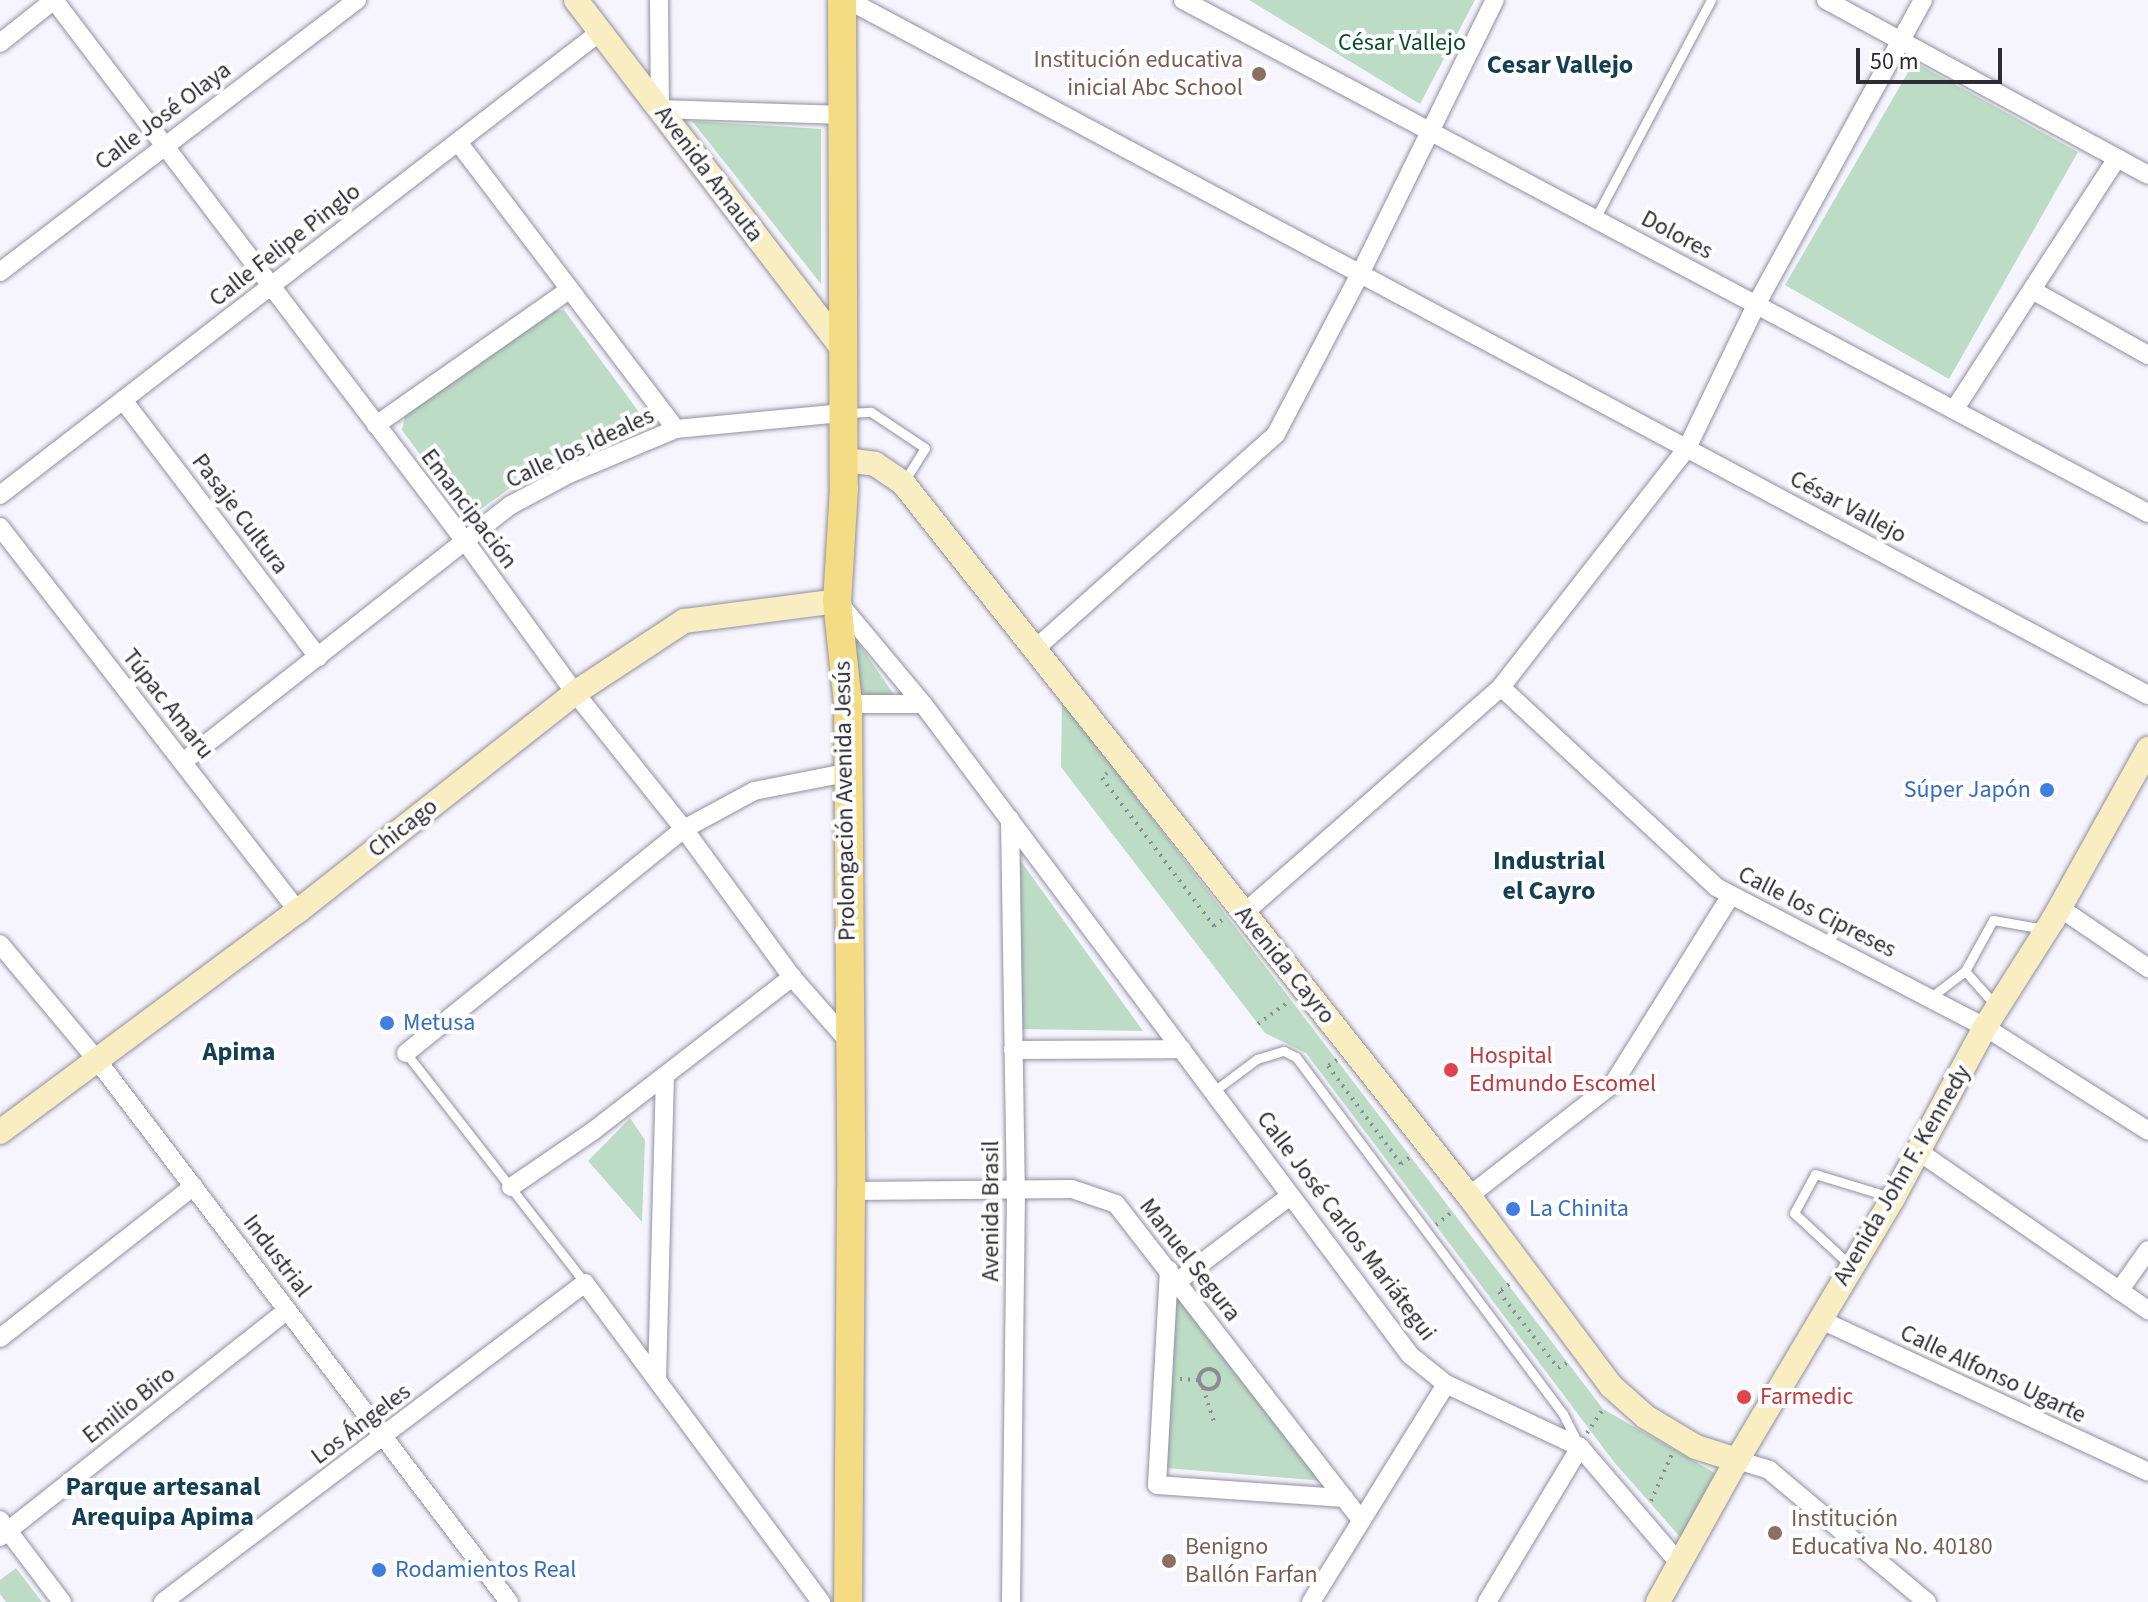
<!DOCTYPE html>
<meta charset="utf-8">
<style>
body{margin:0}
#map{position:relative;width:2148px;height:1602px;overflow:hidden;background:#f6f5fd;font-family:"Source Sans 3",sans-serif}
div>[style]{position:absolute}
.green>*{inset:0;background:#bcdcc5}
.path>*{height:4px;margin-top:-2px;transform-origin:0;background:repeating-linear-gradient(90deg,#8c8b93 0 2px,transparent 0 8px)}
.path>.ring{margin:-2px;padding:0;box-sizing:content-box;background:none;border:4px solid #8c8b93;border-radius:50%}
.roads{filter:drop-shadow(0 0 2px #928fa1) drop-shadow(0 0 2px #928fa1)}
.lane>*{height:9px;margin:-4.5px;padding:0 4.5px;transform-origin:4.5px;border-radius:4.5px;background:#fff}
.street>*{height:18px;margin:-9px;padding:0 9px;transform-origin:9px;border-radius:9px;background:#fff}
.secondary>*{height:24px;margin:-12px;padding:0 12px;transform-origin:12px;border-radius:12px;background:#f9eec2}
.primary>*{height:28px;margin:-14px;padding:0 14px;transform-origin:14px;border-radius:14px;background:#f3dc84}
.dots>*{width:22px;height:22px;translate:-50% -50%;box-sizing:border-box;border:4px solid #fff;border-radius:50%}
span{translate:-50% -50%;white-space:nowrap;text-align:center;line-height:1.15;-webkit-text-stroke:8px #fff;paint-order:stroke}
.park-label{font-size:24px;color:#094c28}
.education-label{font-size:24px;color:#785e54}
.right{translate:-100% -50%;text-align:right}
.left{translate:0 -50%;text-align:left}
.street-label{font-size:24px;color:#2d2c33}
.shop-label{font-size:24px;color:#366cbe}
.health-label{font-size:24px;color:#be3a42}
.neighbourhood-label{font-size:26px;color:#144055;font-weight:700}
.scale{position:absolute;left:1856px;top:48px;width:146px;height:36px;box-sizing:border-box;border:4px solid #2d2c33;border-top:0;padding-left:10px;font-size:24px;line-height:28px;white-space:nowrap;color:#2d2c33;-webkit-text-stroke:6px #fff;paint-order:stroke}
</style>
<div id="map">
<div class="green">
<i style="clip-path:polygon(1249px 0,1475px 0,1420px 104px)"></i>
<i style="clip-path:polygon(1914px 62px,2078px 152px,1949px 379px,1785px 285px)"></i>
<i style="clip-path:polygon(692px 121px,821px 129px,821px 284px)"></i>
<i style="clip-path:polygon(564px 310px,647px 423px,559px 453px,467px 519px,402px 430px,405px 416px,547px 312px)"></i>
<i style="clip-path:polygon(853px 635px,894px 695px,855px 702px)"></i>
<i style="clip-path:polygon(1062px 700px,1603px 1409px,1715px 1473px,1681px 1538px,1614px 1462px,1306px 1053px,1265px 1033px,1061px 767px)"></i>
<i style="clip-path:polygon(1020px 860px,1143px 1031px,1019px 1029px)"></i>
<i style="clip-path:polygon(630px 1118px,645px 1140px,642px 1222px,588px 1161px)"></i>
<i style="clip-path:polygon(1177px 1295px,1324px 1481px,1166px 1468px)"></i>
<i style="clip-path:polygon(16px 1568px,42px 1602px,6px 1602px,0 1594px,0 1580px)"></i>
</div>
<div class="path">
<i style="left:1107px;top:773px;width:7px;rotate:135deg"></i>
<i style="left:1102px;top:778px;width:186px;rotate:52.9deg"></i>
<i style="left:1214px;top:926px;width:10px;rotate:-37deg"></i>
<i style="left:1258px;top:1024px;width:39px;rotate:-36deg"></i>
<i style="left:1337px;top:1060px;width:11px;rotate:146deg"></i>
<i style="left:1328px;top:1066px;width:122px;rotate:53.3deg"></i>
<i style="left:1401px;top:1164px;width:15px;rotate:-37deg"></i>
<i style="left:1436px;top:1225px;width:22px;rotate:-39deg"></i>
<i style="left:1509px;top:1284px;width:13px;rotate:141deg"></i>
<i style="left:1499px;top:1292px;width:96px;rotate:52.2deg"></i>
<i style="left:1558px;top:1368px;width:10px;rotate:-29deg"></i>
<i class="ring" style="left:1199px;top:1369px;width:16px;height:16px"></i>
<i style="left:1180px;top:1379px;width:18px;rotate:3deg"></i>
<i style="left:1203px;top:1388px;width:36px;rotate:72deg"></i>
<i style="left:1587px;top:1433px;width:29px;rotate:-56deg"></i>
<i style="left:1651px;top:1501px;width:51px;rotate:-65.9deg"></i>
</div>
<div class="roads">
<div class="lane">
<i style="left:1595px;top:219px;width:248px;rotate:-62.1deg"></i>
<i style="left:849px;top:413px;width:22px;rotate:-3deg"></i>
<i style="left:871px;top:412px;width:65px;rotate:33.7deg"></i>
<i style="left:925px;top:448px;width:38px;rotate:122deg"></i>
<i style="left:1931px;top:997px;width:43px;rotate:-37.4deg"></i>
<i style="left:1996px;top:1006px;width:47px;rotate:-131.5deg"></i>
<i style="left:1965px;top:971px;width:58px;rotate:-61.2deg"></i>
<i style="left:1993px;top:920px;width:52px;rotate:10deg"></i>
<i style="left:406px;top:1053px;width:291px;rotate:52.1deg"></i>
<i style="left:1214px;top:1091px;width:54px;rotate:-36.7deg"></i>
<i style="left:1257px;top:1059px;width:28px;rotate:-17deg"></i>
<i style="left:1284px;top:1051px;width:13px;rotate:27deg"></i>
<i style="left:1296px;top:1057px;width:446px;rotate:53.2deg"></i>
<i style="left:1563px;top:1414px;width:31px;rotate:63deg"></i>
<i style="left:1851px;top:1266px;width:78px;rotate:-137.1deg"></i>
<i style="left:1794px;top:1213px;width:44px;rotate:-61.7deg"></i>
<i style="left:1815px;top:1174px;width:78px;rotate:17deg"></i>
</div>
<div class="street">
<i style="left:54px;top:0;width:679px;rotate:52.78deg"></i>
<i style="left:465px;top:541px;width:188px;rotate:54.1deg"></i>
<i style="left:575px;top:693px;width:174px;rotate:51.3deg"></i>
<i style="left:684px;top:829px;width:183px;rotate:53.9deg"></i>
<i style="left:792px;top:977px;width:88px;rotate:48.7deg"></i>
<i style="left:659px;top:0;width:109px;rotate:89.5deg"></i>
<i style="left:660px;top:109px;width:182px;rotate:1.9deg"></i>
<i style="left:848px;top:0;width:1474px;rotate:28.13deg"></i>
<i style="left:1183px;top:0;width:1093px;rotate:28deg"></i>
<i style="left:1826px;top:0;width:366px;rotate:28.5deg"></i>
<i style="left:0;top:43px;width:69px;rotate:-38.5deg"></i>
<i style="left:458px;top:142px;width:360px;rotate:52.8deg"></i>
<i style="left:0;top:272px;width:449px;rotate:-37.3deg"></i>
<i style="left:2032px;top:290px;width:133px;rotate:29.3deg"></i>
<i style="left:123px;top:400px;width:323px;rotate:52.8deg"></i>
<i style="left:1954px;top:410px;width:300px;rotate:-57.1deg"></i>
<i style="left:376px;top:425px;width:236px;rotate:-35deg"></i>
<i style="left:0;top:495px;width:758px;rotate:-37.66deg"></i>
<i style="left:0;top:527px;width:486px;rotate:52.2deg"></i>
<i style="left:838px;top:602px;width:133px;rotate:50.2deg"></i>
<i style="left:923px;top:704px;width:813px;rotate:53.2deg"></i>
<i style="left:1410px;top:1355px;width:46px;rotate:38.9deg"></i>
<i style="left:1446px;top:1384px;width:148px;rotate:25.2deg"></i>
<i style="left:1580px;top:1447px;width:154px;rotate:49.5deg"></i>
<i style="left:1035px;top:649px;width:323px;rotate:-41.7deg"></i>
<i style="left:1276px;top:434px;width:181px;rotate:-62.3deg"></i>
<i style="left:1360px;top:274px;width:305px;rotate:-63.8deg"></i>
<i style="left:1501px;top:687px;width:294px;rotate:42.9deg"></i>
<i style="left:1716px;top:887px;width:303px;rotate:27.5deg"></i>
<i style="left:1985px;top:1027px;width:193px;rotate:32.5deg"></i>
<i style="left:848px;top:704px;width:75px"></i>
<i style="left:183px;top:762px;width:417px;rotate:-38.1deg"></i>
<i style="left:511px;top:505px;width:66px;rotate:-28.1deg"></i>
<i style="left:569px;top:474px;width:116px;rotate:-22.8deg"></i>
<i style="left:676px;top:429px;width:168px;rotate:-5.5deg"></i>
<i style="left:1010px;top:819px;width:372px;rotate:89.1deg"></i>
<i style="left:1016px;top:1191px;width:411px;rotate:90.7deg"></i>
<i style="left:2060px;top:908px;width:107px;rotate:34.3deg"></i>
<i style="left:1244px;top:913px;width:342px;rotate:-41.3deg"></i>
<i style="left:1501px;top:687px;width:303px;rotate:-52.1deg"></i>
<i style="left:1687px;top:448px;width:159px;rotate:-64.2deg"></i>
<i style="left:1756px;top:305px;width:348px;rotate:-61.3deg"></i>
<i style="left:0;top:944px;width:151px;rotate:50.1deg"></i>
<i style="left:97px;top:1060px;width:681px;rotate:52.76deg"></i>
<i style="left:1013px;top:1050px;width:169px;rotate:-0.3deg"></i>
<i style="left:406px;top:1053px;width:357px;rotate:-38.9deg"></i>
<i style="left:684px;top:829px;width:80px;rotate:-28.5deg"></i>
<i style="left:754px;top:791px;width:94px;rotate:-11.1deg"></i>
<i style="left:1918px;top:1151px;width:280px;rotate:34.7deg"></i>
<i style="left:511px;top:1187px;width:99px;rotate:-34.3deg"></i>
<i style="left:593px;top:1131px;width:252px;rotate:-37.7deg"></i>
<i style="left:851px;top:1191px;width:221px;rotate:-0.5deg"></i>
<i style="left:1072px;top:1189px;width:46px;rotate:18.8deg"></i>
<i style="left:1116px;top:1204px;width:398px;rotate:52.2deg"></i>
<i style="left:1469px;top:1196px;width:182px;rotate:-37.9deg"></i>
<i style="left:1613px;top:1084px;width:223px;rotate:-58deg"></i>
<i style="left:1169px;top:1270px;width:215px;rotate:93.2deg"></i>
<i style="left:1157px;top:1485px;width:188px;rotate:4deg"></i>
<i style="left:1178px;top:1281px;width:141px;rotate:-37.2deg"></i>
<i style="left:2119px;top:1291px;width:50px;rotate:-54.7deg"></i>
<i style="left:1819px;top:1319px;width:363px;rotate:24.9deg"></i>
<i style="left:0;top:1338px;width:246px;rotate:-38.1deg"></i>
<i style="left:657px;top:1380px;width:305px;rotate:-88.5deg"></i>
<i style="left:1737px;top:1460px;width:34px;rotate:17deg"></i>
<i style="left:1769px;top:1470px;width:206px;rotate:39.9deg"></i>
<i style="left:0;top:1520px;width:103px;rotate:52.9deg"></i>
<i style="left:0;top:1537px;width:366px;rotate:-38.3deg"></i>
<i style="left:163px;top:1602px;width:529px;rotate:-37.09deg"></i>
<i style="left:585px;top:1283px;width:397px;rotate:53.5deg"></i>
<i style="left:1311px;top:1602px;width:256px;rotate:-58.2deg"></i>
<i style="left:1487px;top:1602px;width:181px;rotate:-59deg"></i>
</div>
<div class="secondary">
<i style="left:576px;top:0;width:438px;rotate:52.6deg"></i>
<i style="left:844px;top:460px;width:31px;rotate:7deg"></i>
<i style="left:875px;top:464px;width:34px;rotate:34deg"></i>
<i style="left:903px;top:483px;width:910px;rotate:51.56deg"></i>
<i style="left:1469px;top:1196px;width:237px;rotate:53.2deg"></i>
<i style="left:1611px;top:1386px;width:47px;rotate:41.5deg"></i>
<i style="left:1646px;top:1417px;width:58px;rotate:31deg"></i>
<i style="left:1696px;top:1447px;width:43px;rotate:17.6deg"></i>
<i style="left:0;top:1132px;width:371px;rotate:-36.6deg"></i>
<i style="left:298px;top:911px;width:352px;rotate:-38.2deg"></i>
<i style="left:575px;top:693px;width:131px;rotate:-33.4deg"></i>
<i style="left:684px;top:621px;width:154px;rotate:-7.4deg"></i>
<i style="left:1658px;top:1602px;width:162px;rotate:-60.9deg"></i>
<i style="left:1737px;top:1460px;width:305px;rotate:-59.2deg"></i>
<i style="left:1893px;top:1198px;width:194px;rotate:-61.7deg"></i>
<i style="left:1985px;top:1027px;width:127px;rotate:-57.6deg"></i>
<i style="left:2053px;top:920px;width:196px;rotate:-60.9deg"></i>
</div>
<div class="primary">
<i style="left:842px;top:0;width:488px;rotate:89.8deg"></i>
<i style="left:844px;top:488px;width:113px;rotate:93.5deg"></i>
<i style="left:837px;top:601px;width:104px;rotate:83.9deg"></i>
<i style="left:848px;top:704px;width:487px;rotate:89.6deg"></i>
<i style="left:851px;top:1191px;width:411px;rotate:90.4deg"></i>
</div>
</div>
<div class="dots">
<i style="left:1259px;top:74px;background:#8d6e63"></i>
<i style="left:2047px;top:790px;background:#3f7fe0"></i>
<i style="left:387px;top:1023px;background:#3f7fe0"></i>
<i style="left:1451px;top:1070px;background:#e0444e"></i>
<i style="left:1513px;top:1209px;background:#3f7fe0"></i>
<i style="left:1744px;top:1397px;background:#e0444e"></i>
<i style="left:1775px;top:1533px;background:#8d6e63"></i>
<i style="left:1169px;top:1561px;background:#8d6e63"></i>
<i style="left:379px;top:1570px;background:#3f7fe0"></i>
</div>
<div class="park-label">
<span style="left:1402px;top:43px">César Vallejo</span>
</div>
<div class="education-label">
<span class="right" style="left:1243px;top:74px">Institución educativa<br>inicial Abc School</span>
<span class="left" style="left:1791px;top:1533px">Institución<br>Educativa No. 40180</span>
<span class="left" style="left:1185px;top:1561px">Benigno<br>Ballón Farfan</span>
</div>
<div class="street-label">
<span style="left:163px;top:116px;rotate:-37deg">Calle José Olaya</span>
<span style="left:709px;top:174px;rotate:53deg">Avenida Amauta</span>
<span style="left:1677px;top:235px;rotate:28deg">Dolores</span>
<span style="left:285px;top:245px;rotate:-38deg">Calle Felipe Pinglo</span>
<span style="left:580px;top:448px;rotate:-25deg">Calle los Ideales</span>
<span style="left:1848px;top:507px;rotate:28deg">César Vallejo</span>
<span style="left:469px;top:509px;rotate:53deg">Emancipación</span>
<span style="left:240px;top:514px;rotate:53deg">Pasaje Cultura</span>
<span style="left:168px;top:704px;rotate:52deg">Túpac Amaru</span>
<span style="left:845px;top:801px;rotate:-91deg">Prolongación Avenida Jesús</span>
<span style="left:403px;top:828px;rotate:-38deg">Chicago</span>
<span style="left:1817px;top:912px;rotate:27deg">Calle los Cipreses</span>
<span style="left:1285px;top:965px;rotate:51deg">Avenida Cayro</span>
<span style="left:1902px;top:1175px;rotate:-60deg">Avenida John F. Kennedy</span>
<span style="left:991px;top:1211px;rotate:-90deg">Avenida Brasil</span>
<span style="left:1346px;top:1226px;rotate:53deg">Calle José Carlos Mariátegui</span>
<span style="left:277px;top:1256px;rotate:53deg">Industrial</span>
<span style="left:1190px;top:1260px;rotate:52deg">Manuel Segura</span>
<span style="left:1993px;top:1374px;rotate:25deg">Calle Alfonso Ugarte</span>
<span style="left:129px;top:1405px;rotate:-38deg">Emilio Biro</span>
<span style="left:361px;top:1424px;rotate:-37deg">Los Ángeles</span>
</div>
<div class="shop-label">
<span class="right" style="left:2031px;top:790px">Súper Japón</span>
<span class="left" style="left:403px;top:1023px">Metusa</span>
<span class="left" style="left:1529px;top:1209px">La Chinita</span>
<span class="left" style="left:395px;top:1570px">Rodamientos Real</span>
</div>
<div class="health-label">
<span class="left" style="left:1469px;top:1070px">Hospital<br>Edmundo Escomel</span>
<span class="left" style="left:1760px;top:1397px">Farmedic</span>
</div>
<div class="neighbourhood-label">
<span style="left:1560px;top:65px">Cesar Vallejo</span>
<span style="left:1549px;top:876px">Industrial<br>el Cayro</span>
<span style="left:239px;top:1052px">Apima</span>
<span style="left:163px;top:1502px">Parque artesanal<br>Arequipa Apima</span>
</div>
<div class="scale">50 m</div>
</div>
